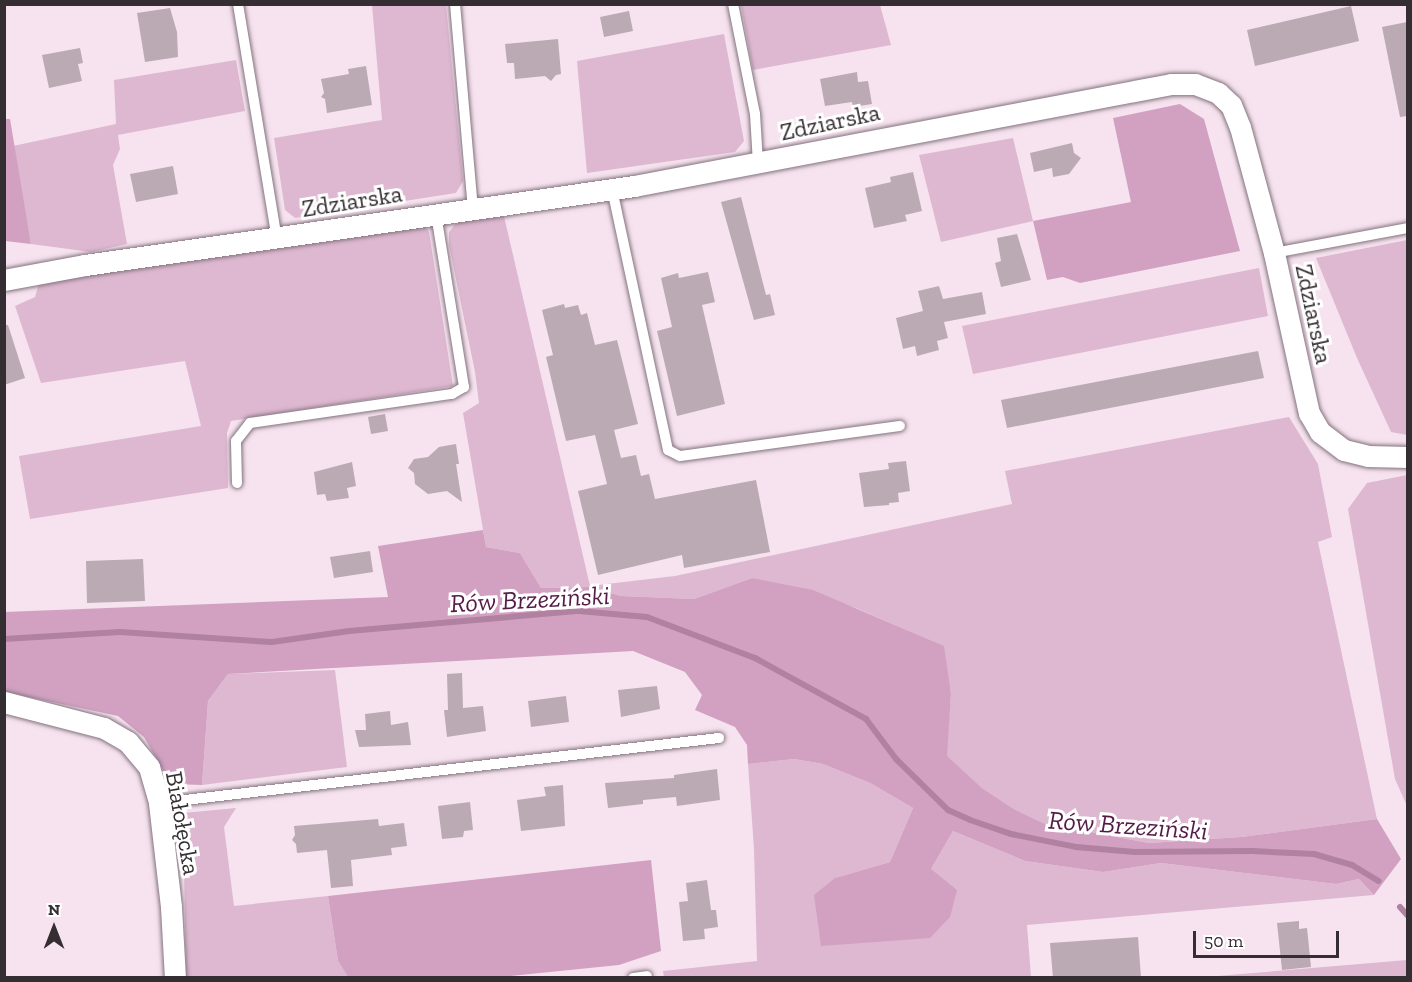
<!DOCTYPE html>
<meta charset="utf-8">
<style>
body{margin:0}
#map{position:relative;width:1412px;height:982px;overflow:hidden;background:#f6e3ef;font-family:"Zilla Slab",serif}
div>[style]{position:absolute}
.green>*{inset:0;background:#deb8d1}
.forest>*{inset:0;background:#d2a1c2}
.stream>*{height:6px;margin:-3px;padding:0 3px;transform-origin:3px;border-radius:3px;background:#b081a1}
.building>*{inset:0;background:#bba9b4}
.roads{filter:drop-shadow(0 0 2px #83737e) drop-shadow(0 0 2px #83737e)}
.service>*{height:10px;margin:-5px;padding:0 5px;transform-origin:5px;border-radius:5px;background:#fff}
.minor>*{height:21px;margin:-10.5px;padding:0 10.5px;transform-origin:10.5px;border-radius:10.5px;background:#fff}
span{translate:-50% -50%;white-space:nowrap;text-align:center;line-height:1.15;-webkit-text-stroke:6px #fff;paint-order:stroke}
.street-label{font-size:24px;color:#342d31}
.water-label{font-size:26px;color:#551b47;font-style:italic}
.frame{position:absolute;inset:0;border:6px solid #342d31;pointer-events:none}
.north{position:absolute;left:24px;top:898px;width:60px;height:60px;-webkit-text-stroke:4px #fff;paint-order:stroke;rotate:0deg;font-size:16px;font-weight:700;line-height:24px;text-align:center;color:#342d31}
.north::after{content:'';display:block;margin:auto;width:21px;height:27px;background:#342d31;clip-path:polygon(50% 0,100% 100%,50% 72%,0 100%)}
.scale{position:absolute;left:1193px;top:931px;width:146px;height:27px;box-sizing:border-box;border:3px solid #342d31;border-top:0;padding-left:8px;font-size:18px;line-height:21px;white-space:nowrap;color:#342d31;-webkit-text-stroke:4px #fff;paint-order:stroke}
</style>
<div id="map">
<div class="green">
<i style="clip-path:polygon(372px 5px,446px 5px,463px 181px,456px 193px,295px 218px,285px 210px,274px 138px,382px 120px)"></i>
<i style="clip-path:polygon(741px 5px,880px 5px,891px 45px,753px 70px)"></i>
<i style="clip-path:polygon(724px 34px,744px 141px,735px 152px,587px 173px,577px 61px)"></i>
<i style="clip-path:polygon(236px 60px,245px 111px,118px 135px,120px 149px,113px 165px,127px 244px,91px 252px,31px 244px,13px 146px,116px 124px,114px 80px)"></i>
<i style="clip-path:polygon(1013px 138px,1033px 221px,941px 242px,919px 155px)"></i>
<i style="clip-path:polygon(503px 212px,590px 586px,675px 576px,1012px 504px,1005px 471px,1289px 417px,1318px 464px,1332px 537px,1318px 542px,1377px 819px,1241px 837px,1149px 843px,1043px 823px,1014px 809px,982px 788px,946px 756px,951px 693px,943px 646px,856px 608px,752px 578px,694px 599px,621px 596px,590px 587px,541px 588px,520px 553px,486px 547px,463px 413px,479px 403px,475px 372px,449px 245px,449px 232px,458px 221px)"></i>
<i style="clip-path:polygon(425px 226px,429px 232px,453px 386px,231px 421px,227px 433px,228px 488px,30px 519px,19px 456px,201px 426px,185px 361px,41px 383px,15px 306px,35px 297px,39px 283px)"></i>
<i style="clip-path:polygon(1407px 240px,1408px 240px,1407px 435px,1391px 432px,1357px 358px,1316px 258px)"></i>
<i style="clip-path:polygon(1259px 268px,1268px 316px,973px 374px,962px 326px)"></i>
<i style="clip-path:polygon(1407px 475px,1408px 475px,1407px 806px,1395px 779px,1348px 509px,1367px 483px)"></i>
<i style="clip-path:polygon(335px 670px,347px 767px,202px 785px,208px 701px,228px 674px)"></i>
<i style="clip-path:polygon(794px 759px,823px 764px,870px 783px,913px 808px,890px 862px,835px 878px,931px 869px,953px 831px,1025px 861px,1103px 872px,1161px 863px,1336px 884px,1359px 879px,1374px 895px,1027px 925px,1031px 977px,664px 978px,663px 971px,757px 961px,754px 849px,748px 764px)"></i>
<i style="clip-path:polygon(236px 808px,224px 827px,234px 906px,328px 896px,338px 961px,349px 977px,186px 977px,183px 813px)"></i>
<i style="clip-path:polygon(1407px 960px,1407px 977px,1206px 977px,1241px 974px)"></i>
</div>
<div class="forest">
<i style="clip-path:polygon(1180px 104px,1204px 119px,1240px 251px,1080px 283px,1063px 277px,1047px 280px,1033px 221px,1131px 202px,1113px 118px)"></i>
<i style="clip-path:polygon(4px 119px,10px 119px,31px 244px,5px 241px)"></i>
<i style="clip-path:polygon(483px 530px,486px 547px,520px 553px,541px 588px,590px 587px,621px 596px,694px 599px,752px 578px,813px 590px,944px 646px,951px 693px,947px 756px,982px 788px,1014px 809px,1043px 823px,1149px 843px,1241px 837px,1377px 819px,1401px 859px,1374px 895px,1359px 879px,1336px 884px,1161px 863px,1103px 872px,1025px 861px,953px 831px,931px 869px,957px 890px,950px 917px,930px 938px,821px 946px,814px 895px,835px 878px,890px 862px,913px 808px,870px 783px,823px 764px,794px 759px,748px 764px,747px 745px,735px 727px,695px 710px,702px 695px,685px 672px,633px 651px,228px 674px,208px 701px,202px 785px,171px 784px,144px 737px,118px 716px,5px 692px,4px 612px,388px 597px,378px 546px)"></i>
<i style="clip-path:polygon(651px 860px,661px 951px,619px 965px,492px 978px,349px 978px,338px 961px,328px 896px)"></i>
</div>
<div class="stream">
<i style="left:4px;top:639px;width:116px;rotate:-3.5deg"></i>
<i style="left:120px;top:632px;width:152px;rotate:3.8deg"></i>
<i style="left:272px;top:642px;width:78px;rotate:-8.1deg"></i>
<i style="left:349px;top:631px;width:231px;rotate:-5deg"></i>
<i style="left:579px;top:611px;width:68px;rotate:5deg"></i>
<i style="left:647px;top:617px;width:116px;rotate:20.8deg"></i>
<i style="left:755px;top:658px;width:127px;rotate:28.8deg"></i>
<i style="left:866px;top:719px;width:50px;rotate:53.1deg"></i>
<i style="left:896px;top:759px;width:73px;rotate:44.4deg"></i>
<i style="left:948px;top:810px;width:24px;rotate:24deg"></i>
<i style="left:970px;top:820px;width:43px;rotate:18.9deg"></i>
<i style="left:1011px;top:834px;width:66px;rotate:11.3deg"></i>
<i style="left:1076px;top:847px;width:59px;rotate:4.8deg"></i>
<i style="left:1135px;top:852px;width:117px;rotate:-0.5deg"></i>
<i style="left:1252px;top:851px;width:62px;rotate:2.8deg"></i>
<i style="left:1314px;top:854px;width:40px;rotate:16deg"></i>
<i style="left:1352px;top:865px;width:31px;rotate:31deg"></i>
<i style="left:1400px;top:907px;width:12px;rotate:48deg"></i>
</div>
<div class="building">
<i style="clip-path:polygon(1351px 6px,1359px 41px,1255px 66px,1247px 30px)"></i>
<i style="clip-path:polygon(170px 8px,177px 32px,178px 57px,145px 62px,137px 13px)"></i>
<i style="clip-path:polygon(629px 11px,633px 31px,604px 37px,600px 17px)"></i>
<i style="clip-path:polygon(1407px 22px,1407px 116px,1400px 117px,1382px 27px)"></i>
<i style="clip-path:polygon(558px 39px,561px 74px,556px 75px,551px 81px,545px 76px,515px 79px,514px 63px,507px 63px,505px 44px)"></i>
<i style="clip-path:polygon(80px 48px,83px 63px,78px 64px,82px 81px,49px 88px,42px 55px)"></i>
<i style="clip-path:polygon(366px 66px,372px 105px,327px 113px,325px 99px,321px 97px,324px 93px,321px 79px,349px 74px,348px 69px)"></i>
<i style="clip-path:polygon(857px 72px,858px 82px,868px 81px,872px 104px,853px 107px,852px 102px,825px 106px,820px 79px)"></i>
<i style="clip-path:polygon(1072px 143px,1074px 153px,1081px 158px,1069px 174px,1053px 177px,1052px 168px,1034px 172px,1030px 153px)"></i>
<i style="clip-path:polygon(173px 166px,178px 194px,136px 202px,130px 174px)"></i>
<i style="clip-path:polygon(913px 172px,922px 211px,905px 215px,907px 221px,874px 228px,865px 188px,891px 182px,890px 177px)"></i>
<i style="clip-path:polygon(741px 197px,766px 295px,770px 294px,775px 315px,754px 320px,721px 202px)"></i>
<i style="clip-path:polygon(1017px 234px,1031px 280px,1001px 287px,995px 263px,1001px 261px,997px 238px)"></i>
<i style="clip-path:polygon(708px 272px,715px 302px,702px 305px,725px 404px,677px 416px,657px 331px,672px 327px,661px 278px,678px 273px,679px 278px)"></i>
<i style="clip-path:polygon(939px 286px,943px 299px,982px 292px,986px 314px,944px 322px,948px 338px,937px 341px,939px 350px,917px 356px,915px 346px,903px 349px,896px 318px,923px 311px,918px 291px)"></i>
<i style="clip-path:polygon(564px 304px,565px 308px,578px 305px,581px 315px,587px 313px,595px 345px,617px 340px,638px 424px,614px 430px,621px 458px,636px 455px,641px 476px,649px 474px,655px 499px,756px 480px,770px 552px,684px 568px,682px 555px,598px 575px,578px 491px,607px 484px,595px 435px,566px 441px,546px 357px,553px 355px,542px 310px)"></i>
<i style="clip-path:polygon(4px 325px,8px 325px,25px 378px,4px 385px)"></i>
<i style="clip-path:polygon(1258px 351px,1264px 378px,1007px 428px,1001px 400px)"></i>
<i style="clip-path:polygon(385px 414px,388px 431px,371px 434px,368px 417px)"></i>
<i style="clip-path:polygon(456px 444px,459px 464px,456px 464px,462px 502px,447px 491px,428px 494px,415px 484px,414px 473px,408px 468px,414px 459px,428px 457px,439px 447px)"></i>
<i style="clip-path:polygon(906px 461px,910px 491px,898px 493px,899px 502px,889px 503px,889px 505px,864px 507px,859px 473px,889px 469px,888px 463px)"></i>
<i style="clip-path:polygon(352px 462px,356px 486px,347px 488px,349px 498px,327px 501px,325px 494px,317px 495px,314px 472px)"></i>
<i style="clip-path:polygon(370px 551px,373px 572px,334px 578px,330px 557px)"></i>
<i style="clip-path:polygon(143px 559px,145px 601px,87px 603px,86px 561px)"></i>
<i style="clip-path:polygon(462px 673px,463px 708px,483px 706px,486px 731px,447px 737px,444px 710px,448px 710px,447px 674px)"></i>
<i style="clip-path:polygon(657px 686px,660px 709px,621px 717px,618px 690px)"></i>
<i style="clip-path:polygon(566px 696px,569px 722px,531px 727px,528px 701px)"></i>
<i style="clip-path:polygon(390px 711px,391px 725px,408px 722px,411px 745px,359px 747px,355px 730px,366px 730px,365px 714px)"></i>
<i style="clip-path:polygon(717px 769px,720px 800px,677px 806px,676px 797px,643px 800px,643px 804px,608px 808px,605px 783px,674px 778px,674px 775px)"></i>
<i style="clip-path:polygon(563px 785px,565px 826px,521px 831px,517px 800px,546px 796px,544px 787px)"></i>
<i style="clip-path:polygon(470px 802px,473px 830px,464px 831px,463px 837px,442px 839px,438px 806px)"></i>
<i style="clip-path:polygon(378px 819px,379px 826px,404px 823px,407px 846px,391px 848px,392px 855px,351px 860px,353px 886px,331px 888px,327px 850px,297px 853px,296px 844px,292px 840px,295px 835px,294px 826px)"></i>
<i style="clip-path:polygon(707px 880px,711px 910px,716px 910px,718px 927px,704px 929px,705px 939px,683px 941px,679px 902px,688px 901px,686px 883px)"></i>
<i style="clip-path:polygon(1299px 921px,1299px 929px,1307px 928px,1311px 967px,1282px 970px,1277px 923px)"></i>
<i style="clip-path:polygon(1138px 937px,1141px 978px,1053px 978px,1050px 943px)"></i>
</div>
<div class="roads">
<div class="service">
<i style="left:238px;top:4px;width:238px;rotate:80.6deg"></i>
<i style="left:455px;top:4px;width:205px;rotate:85deg"></i>
<i style="left:733px;top:4px;width:112px;rotate:78.7deg"></i>
<i style="left:755px;top:114px;width:49px;rotate:86.5deg"></i>
<i style="left:612px;top:189px;width:267px;rotate:77.9deg"></i>
<i style="left:668px;top:450px;width:13px;rotate:27deg"></i>
<i style="left:680px;top:456px;width:222px;rotate:-7.8deg"></i>
<i style="left:1274px;top:253px;width:136px;rotate:-10.6deg"></i>
<i style="left:237px;top:483px;width:42px;rotate:-91.4deg"></i>
<i style="left:236px;top:441px;width:23px;rotate:-52deg"></i>
<i style="left:250px;top:423px;width:204px;rotate:-8.2deg"></i>
<i style="left:452px;top:394px;width:14px;rotate:-30deg"></i>
<i style="left:464px;top:387px;width:175px;rotate:-99.2deg"></i>
<i style="left:159px;top:803px;width:564px;rotate:-6.62deg"></i>
<i style="left:633px;top:978px;width:14px;rotate:-8deg"></i>
</div>
<div class="minor">
<i style="left:4px;top:280px;width:82px;rotate:-10.5deg"></i>
<i style="left:85px;top:265px;width:555px;rotate:-8.19deg"></i>
<i style="left:634px;top:186px;width:547px;rotate:-10.75deg"></i>
<i style="left:1171px;top:84px;width:24px"></i>
<i style="left:1195px;top:84px;width:25px;rotate:21deg"></i>
<i style="left:1218px;top:93px;width:18px;rotate:43deg"></i>
<i style="left:1231px;top:105px;width:24px;rotate:68deg"></i>
<i style="left:1240px;top:127px;width:131px;rotate:74.9deg"></i>
<i style="left:1274px;top:253px;width:164px;rotate:77.7deg"></i>
<i style="left:1309px;top:413px;width:22px;rotate:60deg"></i>
<i style="left:1320px;top:432px;width:30px;rotate:37deg"></i>
<i style="left:1344px;top:450px;width:25px;rotate:14deg"></i>
<i style="left:1368px;top:456px;width:40px;rotate:1.4deg"></i>
<i style="left:4px;top:702px;width:103px;rotate:14.6deg"></i>
<i style="left:104px;top:728px;width:28px;rotate:30deg"></i>
<i style="left:128px;top:742px;width:33px;rotate:50deg"></i>
<i style="left:149px;top:767px;width:37px;rotate:74deg"></i>
<i style="left:159px;top:803px;width:105px;rotate:83.4deg"></i>
<i style="left:171px;top:907px;width:71px;rotate:86.8deg"></i>
</div>
</div>
<div class="street-label">
<span style="left:830px;top:122px;rotate:-12deg">Zdziarska</span>
<span style="left:352px;top:201px;rotate:-9deg">Zdziarska</span>
<span style="left:1314px;top:314px;rotate:78deg">Zdziarska</span>
<span style="left:183px;top:823px;rotate:80deg">Białołęcka</span>
</div>
<div class="water-label">
<span style="left:530px;top:600px;rotate:-3deg">Rów Brzeziński</span>
<span style="left:1128px;top:826px;rotate:4deg">Rów Brzeziński</span>
</div>
<div class="frame"></div>
<div class="north">N</div>
<div class="scale">50 m</div>
</div>
